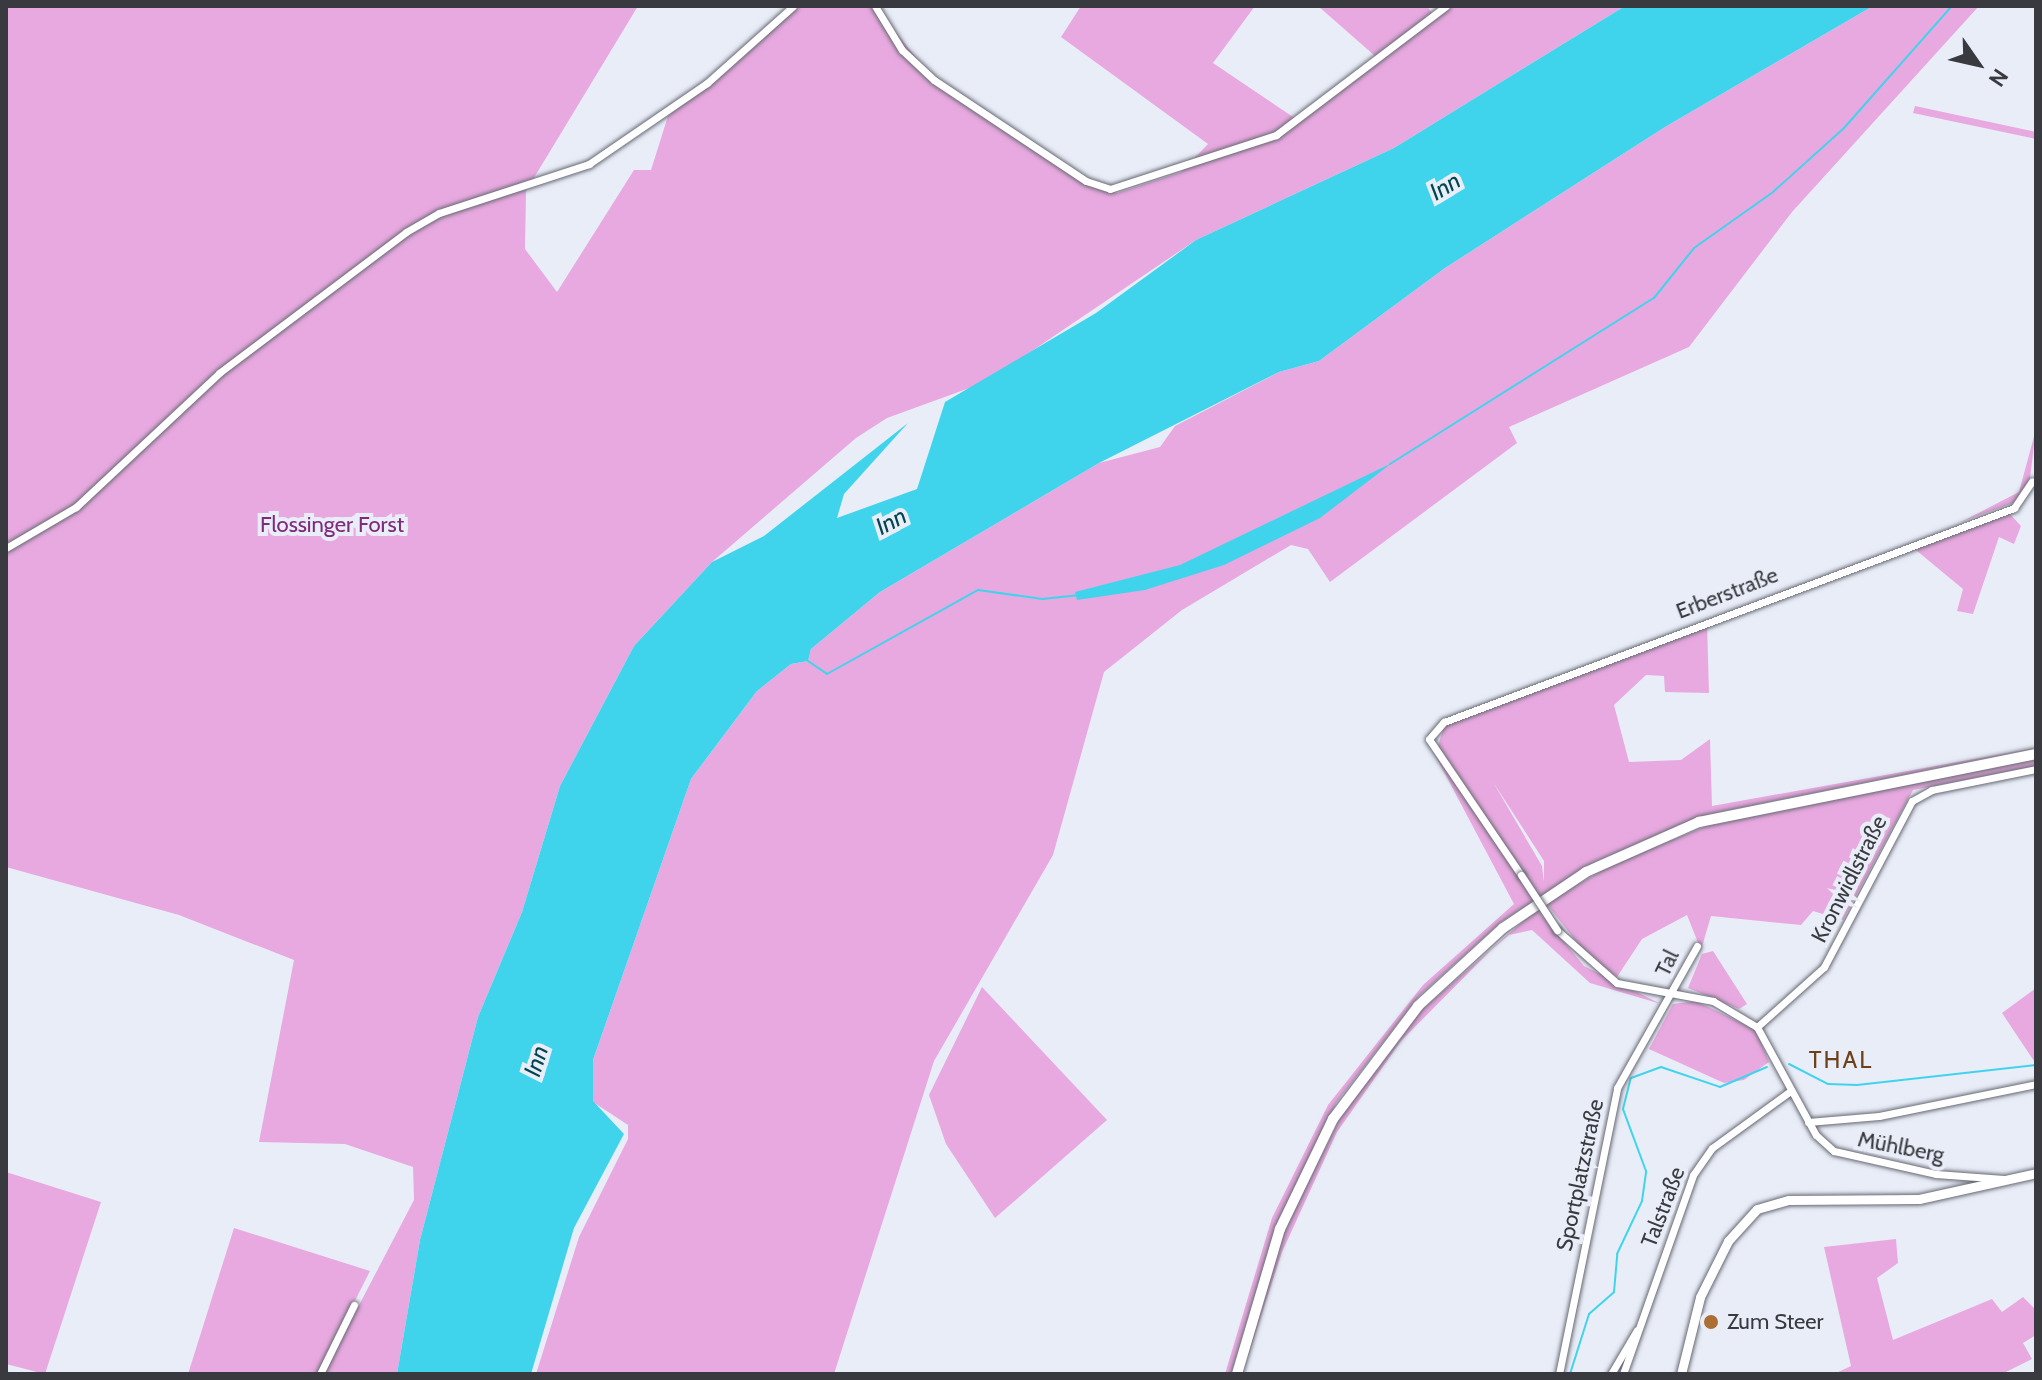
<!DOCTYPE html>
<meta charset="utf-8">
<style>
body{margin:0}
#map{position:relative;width:2042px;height:1380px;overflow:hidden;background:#e9edf8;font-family:Cabin,sans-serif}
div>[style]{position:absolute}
.green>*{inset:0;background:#e8a9e0}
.water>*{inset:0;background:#40d4ec}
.stream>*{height:2px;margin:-1px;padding:0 1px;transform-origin:1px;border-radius:1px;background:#40d4ec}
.roads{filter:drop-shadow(0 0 2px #666972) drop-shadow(0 0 2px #666972)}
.minor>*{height:7px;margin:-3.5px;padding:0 3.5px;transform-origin:3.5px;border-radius:3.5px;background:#fff}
.tertiary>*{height:9px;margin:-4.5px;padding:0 4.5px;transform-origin:4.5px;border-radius:4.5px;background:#fff}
.secondary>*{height:10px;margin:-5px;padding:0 5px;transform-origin:5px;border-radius:5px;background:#fff}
.bridges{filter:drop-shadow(0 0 2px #666972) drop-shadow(0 0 2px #666972)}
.minor-bridge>*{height:7px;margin:-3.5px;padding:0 3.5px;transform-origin:3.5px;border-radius:3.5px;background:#fff}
.dots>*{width:22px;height:22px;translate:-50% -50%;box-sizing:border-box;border:4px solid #e9edf8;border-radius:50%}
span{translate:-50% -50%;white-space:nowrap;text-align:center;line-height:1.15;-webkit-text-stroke:8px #e9edf8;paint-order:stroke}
.park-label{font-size:22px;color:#812a7b}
.street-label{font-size:22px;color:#393a3f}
.poi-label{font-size:22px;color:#393a3f}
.left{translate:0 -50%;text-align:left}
.water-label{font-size:24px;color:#01454f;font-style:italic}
.neighbourhood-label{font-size:24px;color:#6c4119;letter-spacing:2px}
.frame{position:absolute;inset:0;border:8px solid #393a3f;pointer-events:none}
.north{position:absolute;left:1938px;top:24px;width:80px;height:80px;-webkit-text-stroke:6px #e9edf8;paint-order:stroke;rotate:124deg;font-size:22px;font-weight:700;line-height:32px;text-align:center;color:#393a3f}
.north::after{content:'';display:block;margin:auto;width:28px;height:36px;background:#393a3f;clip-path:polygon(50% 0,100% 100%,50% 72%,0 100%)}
</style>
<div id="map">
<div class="green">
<i style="clip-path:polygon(6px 6px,638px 6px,526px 191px,525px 249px,557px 292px,634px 170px,651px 170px,668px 116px,793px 6px,875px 6px,938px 85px,1085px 184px,1117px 193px,1181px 172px,1208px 144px,1061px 37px,1081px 6px,1255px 6px,1213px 63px,1299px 121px,1449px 6px,1625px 6px,1394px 148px,1196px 240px,986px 382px,887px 418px,856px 438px,712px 562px,634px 646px,560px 786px,522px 912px,478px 1017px,420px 1240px,397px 1374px,323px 1374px,414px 1200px,413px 1167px,345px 1144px,259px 1142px,294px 960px,179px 915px,6px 867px)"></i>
<i style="clip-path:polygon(1318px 6px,1427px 6px,1432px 13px,1375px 56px)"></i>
<i style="clip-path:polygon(1873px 6px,1979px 6px,1792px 212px,1689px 347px,1509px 427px,1517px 443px,1330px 582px,1308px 549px,1291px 545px,1182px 610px,1104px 672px,1053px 855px,934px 1061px,834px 1374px,536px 1374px,579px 1237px,628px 1139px,628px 1125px,593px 1102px,593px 1060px,691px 779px,757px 691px,791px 664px,808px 661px,811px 649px,880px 592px,1099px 463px,1160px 447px,1175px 426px,1279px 372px,1319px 361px,1445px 268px,1665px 127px)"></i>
<i style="clip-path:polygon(1915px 106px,2036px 132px,2036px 139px,1913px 113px)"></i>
<i style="clip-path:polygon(2036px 429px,2029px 487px,2018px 501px,1961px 522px,2019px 492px)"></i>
<i style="clip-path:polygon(2009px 513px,2021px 526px,2014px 544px,1999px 537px,1973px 614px,1957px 611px,1963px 589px,1911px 546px)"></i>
<i style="clip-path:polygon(evenodd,1707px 623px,1709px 693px,1665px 692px,1664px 676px,1646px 675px,1614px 705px,1629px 762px,1681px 760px,1710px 739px,1712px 806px,2036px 748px,1710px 814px,1596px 861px,1501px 922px,1419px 996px,1336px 1103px,1276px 1225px,1231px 1374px,1225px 1374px,1272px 1218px,1328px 1105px,1423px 985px,1514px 904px,1427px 740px,1465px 786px,1438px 746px,1444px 726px,1707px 623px,1493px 782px,1544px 861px,1544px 882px,1542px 866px,1493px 782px)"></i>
<i style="clip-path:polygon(2036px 759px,2036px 766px,1913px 790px,1843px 920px,1813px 911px,1801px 925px,1711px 916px,1701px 950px,1687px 915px,1642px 939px,1617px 977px,1590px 959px,1546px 903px,1613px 864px,1709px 825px)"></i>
<i style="clip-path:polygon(1537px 909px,1584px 966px,1661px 1004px,1590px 983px,1532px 930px,1509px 935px,1491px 950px,1401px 1041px,1337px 1132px,1282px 1252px,1242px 1374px,1284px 1232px,1340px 1118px,1417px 1014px)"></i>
<i style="clip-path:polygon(1713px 951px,1747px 1004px,1739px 1009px,1688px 988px,1702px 954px)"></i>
<i style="clip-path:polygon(982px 987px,1107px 1120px,995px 1218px,946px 1144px,929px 1095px)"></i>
<i style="clip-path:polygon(2036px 988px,2036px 1064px,2002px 1013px)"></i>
<i style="clip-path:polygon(1696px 1001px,1756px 1030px,1769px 1062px,1744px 1080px,1724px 1083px,1649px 1049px,1673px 1004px)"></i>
<i style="clip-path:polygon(6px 1172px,101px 1202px,45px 1374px,6px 1364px)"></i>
<i style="clip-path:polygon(234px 1228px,370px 1271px,318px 1374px,188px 1374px)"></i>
<i style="clip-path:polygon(1896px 1239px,1898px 1263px,1877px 1278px,1893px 1340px,1992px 1299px,2002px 1312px,2023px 1297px,2036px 1310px,2036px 1335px,2023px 1343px,2032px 1359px,2002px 1374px,1834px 1374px,1851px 1366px,1824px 1247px)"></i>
</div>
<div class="water">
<i style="clip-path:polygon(1625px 6px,1873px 6px,1665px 127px,1445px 268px,1319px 361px,1279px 372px,1099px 463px,880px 592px,811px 649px,808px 661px,791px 664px,757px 691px,691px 779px,593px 1060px,593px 1101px,624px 1134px,574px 1228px,531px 1374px,397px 1374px,420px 1240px,478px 1017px,522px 912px,560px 786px,634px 646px,712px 562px,764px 536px,908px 423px,844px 494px,837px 518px,917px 489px,945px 402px,1096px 313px,1196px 240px,1394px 148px)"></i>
<i style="clip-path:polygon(1392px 463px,1320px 518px,1224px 565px,1145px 590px,1077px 600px,1075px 592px,1180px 565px)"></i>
</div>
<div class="stream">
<i style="left:1390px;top:464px;width:312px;rotate:-32.2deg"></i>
<i style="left:1654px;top:298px;width:64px;rotate:-51.3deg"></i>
<i style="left:1694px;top:248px;width:97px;rotate:-35.3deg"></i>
<i style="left:1773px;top:192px;width:96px;rotate:-42deg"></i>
<i style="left:1844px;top:128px;width:163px;rotate:-48.5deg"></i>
<i style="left:808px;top:661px;width:23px;rotate:34deg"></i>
<i style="left:827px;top:674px;width:173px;rotate:-29.1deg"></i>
<i style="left:978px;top:590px;width:65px;rotate:8deg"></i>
<i style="left:1042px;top:599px;width:36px;rotate:-6deg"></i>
<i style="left:1789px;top:1064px;width:44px;rotate:27.1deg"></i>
<i style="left:1828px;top:1084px;width:29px;rotate:2deg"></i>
<i style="left:1857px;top:1085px;width:180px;rotate:-6.4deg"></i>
<i style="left:1570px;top:1374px;width:63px;rotate:-72.4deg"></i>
<i style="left:1589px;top:1314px;width:33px;rotate:-41deg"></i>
<i style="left:1614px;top:1292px;width:38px;rotate:-85deg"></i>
<i style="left:1617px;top:1254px;width:59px;rotate:-64.7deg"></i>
<i style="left:1642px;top:1201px;width:30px;rotate:-82deg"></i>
<i style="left:1646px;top:1171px;width:66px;rotate:-110.4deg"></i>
<i style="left:1623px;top:1109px;width:32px;rotate:-76deg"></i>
<i style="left:1631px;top:1078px;width:32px;rotate:-20deg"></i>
<i style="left:1661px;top:1067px;width:62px;rotate:18.7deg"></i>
<i style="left:1720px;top:1087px;width:51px;rotate:-23.1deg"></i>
</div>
<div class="roads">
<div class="minor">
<i style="left:875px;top:6px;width:52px;rotate:58.5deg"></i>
<i style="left:902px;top:50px;width:44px;rotate:43.2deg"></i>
<i style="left:934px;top:80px;width:182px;rotate:33.6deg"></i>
<i style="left:1086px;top:181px;width:25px;rotate:18deg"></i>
<i style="left:1110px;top:189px;width:175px;rotate:-18deg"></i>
<i style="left:1276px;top:135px;width:213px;rotate:-37.2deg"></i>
<i style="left:6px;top:548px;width:81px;rotate:-30.4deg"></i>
<i style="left:76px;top:507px;width:196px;rotate:-43.1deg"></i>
<i style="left:219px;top:373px;width:234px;rotate:-37deg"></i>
<i style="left:406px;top:232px;width:38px;rotate:-30deg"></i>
<i style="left:439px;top:213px;width:158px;rotate:-18.1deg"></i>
<i style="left:589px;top:164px;width:143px;rotate:-34.5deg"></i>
<i style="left:707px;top:83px;width:115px;rotate:-41.8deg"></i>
<i style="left:1521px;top:875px;width:164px;rotate:-124.1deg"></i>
<i style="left:1429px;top:739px;width:23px;rotate:-49deg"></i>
<i style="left:1444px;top:722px;width:609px;rotate:-20.58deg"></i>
<i style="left:2014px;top:508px;width:32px;rotate:-56deg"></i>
<i style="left:1557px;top:930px;width:80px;rotate:41.5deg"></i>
<i style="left:1617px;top:983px;width:98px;rotate:10.6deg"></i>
<i style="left:1713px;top:1001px;width:51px;rotate:30.6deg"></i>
<i style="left:1757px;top:1027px;width:123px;rotate:61.4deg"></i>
<i style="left:1816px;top:1135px;width:24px;rotate:42deg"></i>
<i style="left:1834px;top:1151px;width:105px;rotate:12.7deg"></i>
<i style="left:1936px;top:1174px;width:68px;rotate:4.2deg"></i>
<i style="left:1757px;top:1027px;width:90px;rotate:-41.8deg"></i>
<i style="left:1824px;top:967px;width:188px;rotate:-62.1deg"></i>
<i style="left:1912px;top:801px;width:23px;rotate:-29deg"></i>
<i style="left:1932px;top:790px;width:106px;rotate:-11.4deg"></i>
<i style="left:1808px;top:1122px;width:71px;rotate:-4.8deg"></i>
<i style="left:1879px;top:1116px;width:160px;rotate:-11.5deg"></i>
<i style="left:320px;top:1374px;width:77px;rotate:-63.8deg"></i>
<i style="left:1559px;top:1374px;width:292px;rotate:-78.5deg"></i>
<i style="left:1617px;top:1088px;width:163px;rotate:-60.6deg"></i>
<i style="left:1611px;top:1374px;width:51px;rotate:-59.4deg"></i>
<i style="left:1623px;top:1374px;width:211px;rotate:-70.6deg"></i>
<i style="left:1693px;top:1175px;width:33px;rotate:-55deg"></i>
<i style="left:1712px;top:1148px;width:95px;rotate:-36deg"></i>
</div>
<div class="tertiary">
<i style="left:1681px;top:1374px;width:79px;rotate:-76.1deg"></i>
<i style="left:1700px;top:1297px;width:63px;rotate:-63.4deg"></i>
<i style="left:1728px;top:1241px;width:43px;rotate:-47.8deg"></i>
<i style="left:1757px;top:1209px;width:33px;rotate:-16deg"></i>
<i style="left:1789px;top:1200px;width:130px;rotate:-0.4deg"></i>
<i style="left:1919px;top:1199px;width:120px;rotate:-12.5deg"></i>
</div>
<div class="secondary">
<i style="left:1237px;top:1374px;width:151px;rotate:-73.5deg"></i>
<i style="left:1280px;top:1229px;width:122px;rotate:-64.3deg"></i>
<i style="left:1333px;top:1119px;width:141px;rotate:-53deg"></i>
<i style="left:1418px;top:1006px;width:115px;rotate:-42.5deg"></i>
<i style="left:1503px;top:928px;width:100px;rotate:-34deg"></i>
<i style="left:1586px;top:872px;width:124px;rotate:-23.9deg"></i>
<i style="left:1699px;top:822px;width:344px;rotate:-11.4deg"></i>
</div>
</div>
<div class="bridges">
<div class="minor-bridge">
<i style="left:1521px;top:875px;width:66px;rotate:56.8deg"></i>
</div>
</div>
<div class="dots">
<i style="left:1711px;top:1322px;background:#ad6e35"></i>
</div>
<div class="park-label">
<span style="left:332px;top:525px">Flossinger Forst</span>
</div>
<div class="street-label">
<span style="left:1727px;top:593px;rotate:-21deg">Erberstraße</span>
<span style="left:1849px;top:879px;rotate:-63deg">Kronwidlstraße</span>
<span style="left:1667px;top:963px;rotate:-64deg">Tal</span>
<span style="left:1901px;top:1147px;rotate:11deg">Mühlberg</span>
<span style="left:1580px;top:1175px;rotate:-78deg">Sportplatzstraße</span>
<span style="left:1663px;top:1207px;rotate:-69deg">Talstraße</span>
</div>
<div class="poi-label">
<span class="left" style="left:1727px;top:1322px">Zum Steer</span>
</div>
<div class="water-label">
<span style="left:1445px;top:186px;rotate:-31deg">Inn</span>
<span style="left:891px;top:521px;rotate:-28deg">Inn</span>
<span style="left:536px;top:1061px;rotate:-73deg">Inn</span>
</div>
<div class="neighbourhood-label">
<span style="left:1841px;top:1060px">THAL</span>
</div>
<div class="frame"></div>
<div class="north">N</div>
</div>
